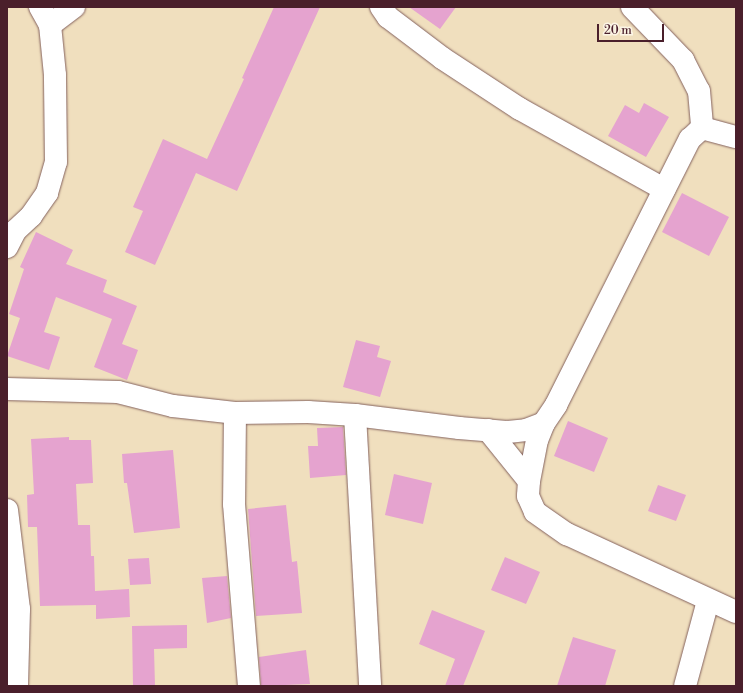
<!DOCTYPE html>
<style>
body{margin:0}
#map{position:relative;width:743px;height:693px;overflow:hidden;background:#f0dfbe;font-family:"Libre Bodoni",serif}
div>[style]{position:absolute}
.building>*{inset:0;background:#e5a3cf}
.roads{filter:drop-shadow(0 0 1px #84625e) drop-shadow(0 0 1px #84625e)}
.minor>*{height:22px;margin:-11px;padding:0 11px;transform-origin:11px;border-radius:11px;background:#fff}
.tertiary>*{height:22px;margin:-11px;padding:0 11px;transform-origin:11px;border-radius:11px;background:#fff}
span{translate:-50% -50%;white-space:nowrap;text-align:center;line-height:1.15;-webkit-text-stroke:4px #fcf5e5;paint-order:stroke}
.frame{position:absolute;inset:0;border:8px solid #4a1f2b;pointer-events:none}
.scale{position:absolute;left:597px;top:24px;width:67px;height:18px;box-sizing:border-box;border:2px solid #4a1f2b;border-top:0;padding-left:5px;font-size:12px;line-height:14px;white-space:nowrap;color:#4a1f2b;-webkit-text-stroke:3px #fcf5e5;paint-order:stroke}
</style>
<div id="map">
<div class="building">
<i style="clip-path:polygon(274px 7px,320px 7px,237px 191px,196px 173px,155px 265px,125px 252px,143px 211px,133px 207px,163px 139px,207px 159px,244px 79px,242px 78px)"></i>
<i style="clip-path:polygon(409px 7px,456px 7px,440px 29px)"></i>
<i style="clip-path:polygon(644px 103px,669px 117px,646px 157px,608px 136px,625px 105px,639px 113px)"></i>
<i style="clip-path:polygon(682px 193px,729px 217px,709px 256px,662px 232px)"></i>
<i style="clip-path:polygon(36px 232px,73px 250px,66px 264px,107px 280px,103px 292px,137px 306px,122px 344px,138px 350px,127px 380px,94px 367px,112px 319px,56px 297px,44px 332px,60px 337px,49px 370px,7px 356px,20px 318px,9px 314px,24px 269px,20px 267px)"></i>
<i style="clip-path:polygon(356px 340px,380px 346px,377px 357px,391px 361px,380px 397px,343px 387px)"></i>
<i style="clip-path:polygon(568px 421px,608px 438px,594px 472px,554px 456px)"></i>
<i style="clip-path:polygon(343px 427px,346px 475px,310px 478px,308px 446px,318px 446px,317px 428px)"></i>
<i style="clip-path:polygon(69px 437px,69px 440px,91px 440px,93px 483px,76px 484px,78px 525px,90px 525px,91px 556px,94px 556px,95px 591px,129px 589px,130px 617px,96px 619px,96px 600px,96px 605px,40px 606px,37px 527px,28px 527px,27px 495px,34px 494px,31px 439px)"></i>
<i style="clip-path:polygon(173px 450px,180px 528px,134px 533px,127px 483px,124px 483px,122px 454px)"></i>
<i style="clip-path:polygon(394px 474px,432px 483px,423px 524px,385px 515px)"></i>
<i style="clip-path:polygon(658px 485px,686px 495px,676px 521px,648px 511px)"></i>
<i style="clip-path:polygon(286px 505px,292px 562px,297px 561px,302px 613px,256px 616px,248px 509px)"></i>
<i style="clip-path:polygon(505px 557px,540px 572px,526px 604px,491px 590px)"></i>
<i style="clip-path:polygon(149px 558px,151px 584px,130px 585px,128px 559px)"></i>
<i style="clip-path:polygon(227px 576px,231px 618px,207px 623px,202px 578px)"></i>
<i style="clip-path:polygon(432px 610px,485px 631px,463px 686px,445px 686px,455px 659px,419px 644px)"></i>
<i style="clip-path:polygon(187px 625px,187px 648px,154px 649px,155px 686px,133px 686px,132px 626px)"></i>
<i style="clip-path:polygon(573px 637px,616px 650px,605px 686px,557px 686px)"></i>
<i style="clip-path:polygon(306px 650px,310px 684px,261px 686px,259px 657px)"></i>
</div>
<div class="roads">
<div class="minor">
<i style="left:381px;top:7px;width:12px;rotate:55deg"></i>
<i style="left:388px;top:17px;width:68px;rotate:37.2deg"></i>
<i style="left:442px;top:58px;width:93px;rotate:33.2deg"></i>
<i style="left:520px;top:109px;width:165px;rotate:29.1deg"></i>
<i style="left:632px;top:7px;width:74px;rotate:46.1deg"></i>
<i style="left:683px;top:60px;width:35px;rotate:63deg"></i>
<i style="left:699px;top:91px;width:37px;rotate:85deg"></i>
<i style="left:50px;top:25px;width:30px;rotate:-37deg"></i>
<i style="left:7px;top:247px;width:18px;rotate:-63deg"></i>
<i style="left:15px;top:231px;width:22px;rotate:-43deg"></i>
<i style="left:31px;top:216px;width:28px;rotate:-55deg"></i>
<i style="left:47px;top:193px;width:32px;rotate:-74deg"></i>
<i style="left:56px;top:162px;width:87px;rotate:-90.7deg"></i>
<i style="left:55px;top:75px;width:50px;rotate:-95.7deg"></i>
<i style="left:50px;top:25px;width:21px;rotate:-119deg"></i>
<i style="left:7px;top:389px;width:111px;rotate:1.5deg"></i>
<i style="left:118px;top:392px;width:57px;rotate:14.3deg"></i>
<i style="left:173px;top:406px;width:62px;rotate:6.4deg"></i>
<i style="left:235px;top:413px;width:73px;rotate:-0.8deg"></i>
<i style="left:308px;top:412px;width:47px;rotate:3.7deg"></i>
<i style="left:355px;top:415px;width:105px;rotate:7.1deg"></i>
<i style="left:459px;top:428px;width:49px;rotate:4.7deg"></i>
<i style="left:508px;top:432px;width:18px;rotate:-6deg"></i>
<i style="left:526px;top:430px;width:19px;rotate:-21deg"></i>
<i style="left:544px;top:423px;width:22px;rotate:-56deg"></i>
<i style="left:556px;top:405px;width:298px;rotate:-63.3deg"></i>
<i style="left:690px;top:139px;width:16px;rotate:-43deg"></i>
<i style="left:702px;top:128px;width:35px;rotate:15deg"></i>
<i style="left:235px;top:413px;width:91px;rotate:90.6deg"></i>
<i style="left:234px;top:504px;width:183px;rotate:85.3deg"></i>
<i style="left:355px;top:415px;width:271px;rotate:86.8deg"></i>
<i style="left:544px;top:423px;width:18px;rotate:112deg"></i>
<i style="left:537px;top:440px;width:42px;rotate:101deg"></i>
<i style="left:529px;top:481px;width:15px;rotate:94deg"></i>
<i style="left:528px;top:496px;width:17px;rotate:66deg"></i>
<i style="left:535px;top:512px;width:39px;rotate:35deg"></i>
<i style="left:567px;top:534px;width:186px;rotate:24.8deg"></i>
<i style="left:488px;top:430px;width:65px;rotate:51.2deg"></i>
<i style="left:685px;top:686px;width:88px;rotate:-74.9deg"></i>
</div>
<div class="tertiary">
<i style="left:7px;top:510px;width:100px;rotate:83.1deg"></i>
<i style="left:19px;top:609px;width:77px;rotate:91.5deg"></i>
</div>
</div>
<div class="frame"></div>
<div class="scale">20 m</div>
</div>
